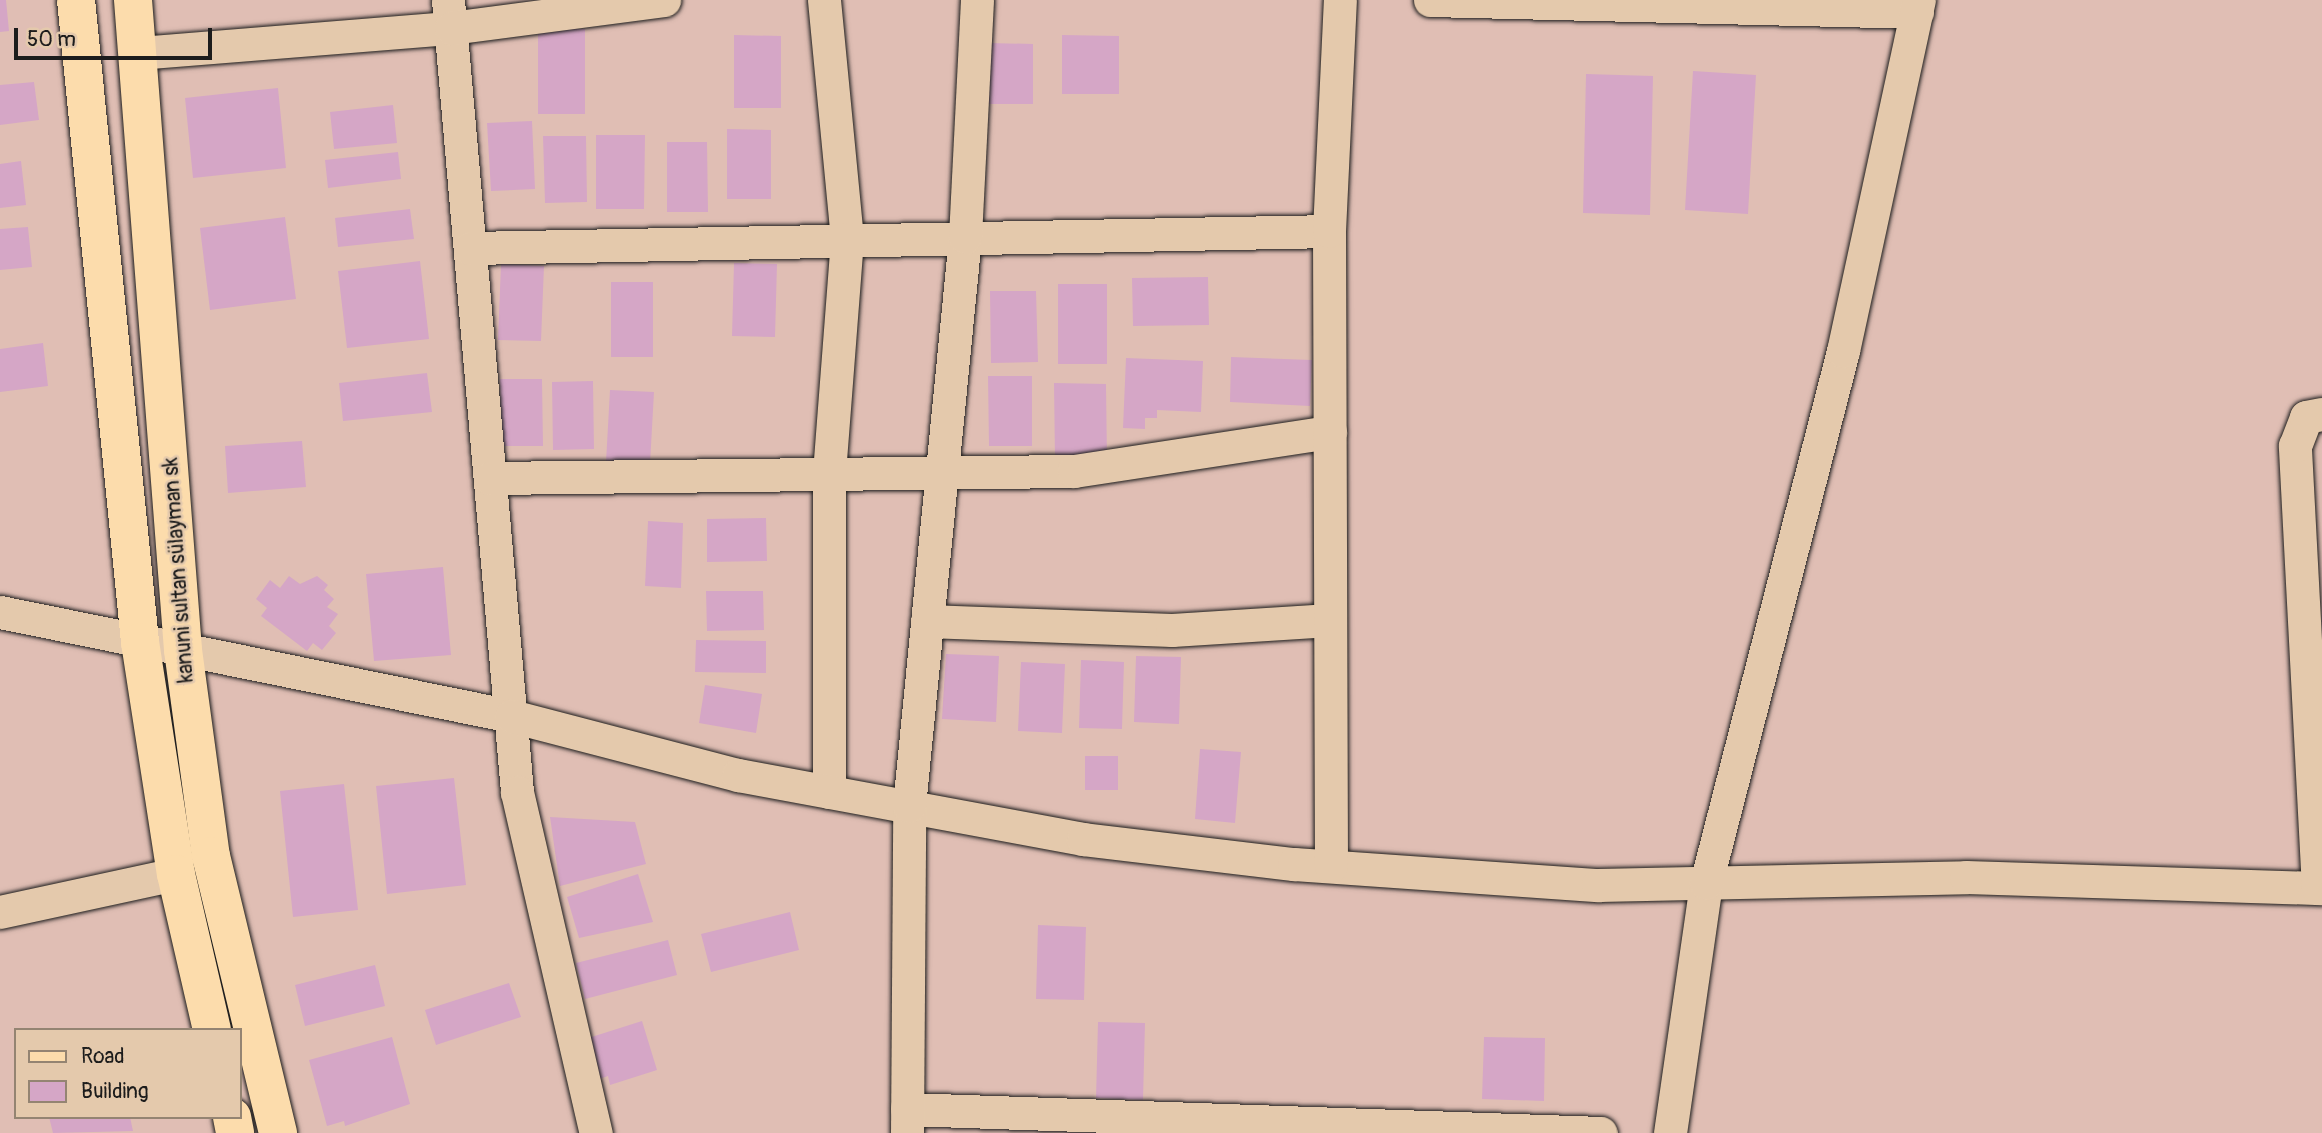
<!DOCTYPE html>
<meta charset="utf-8">
<style>
body{margin:0}
#map{position:relative;width:2322px;height:1133px;overflow:hidden;background:#e0beb4;font-family:Pangolin,sans-serif}
div>[style]{position:absolute}
.building>*{inset:0;background:#d5a6c6}
.roads{filter:drop-shadow(0 0 2px #1c1c1c) drop-shadow(0 0 2px #1c1c1c)}
.minor>*{height:33px;margin:-16.5px;padding:0 16.5px;transform-origin:16.5px;border-radius:16.5px;background:#e4c9ac}
.major>*{height:38px;margin:-19px;padding:0 19px;transform-origin:19px;border-radius:19px;background:#fcdcac}
span{translate:-50% -50%;white-space:nowrap;text-align:center;line-height:1.15;-webkit-text-stroke:5px #e4c9ac;paint-order:stroke}
.street-label{font-size:21px;color:#1c1c1c}
.legend{position:absolute;left:14px;top:1028px;width:228px;height:91px;box-sizing:border-box;background:#e4c9ac;border:2px solid #948472;margin:0;padding:9px 12px;list-style:none;font-size:21px;color:#1c1c1c}
.legend li{display:flex;align-items:center;gap:14px;height:35px}
.legend b{width:35px;border:2px solid #948472}
.scale{position:absolute;left:14px;top:28px;width:198px;height:32px;box-sizing:border-box;border:4px solid #1c1c1c;border-top:0;padding-left:9px;font-size:21px;line-height:24px;white-space:nowrap;color:#1c1c1c;-webkit-text-stroke:5px #e4c9ac;paint-order:stroke}
</style>
<div id="map">
<div class="building">
<i style="clip-path:polygon(0 0,6px 0,9px 31px,0 32px)"></i>
<i style="clip-path:polygon(538px 28px,585px 29px,585px 114px,538px 114px)"></i>
<i style="clip-path:polygon(734px 35px,781px 36px,781px 108px,734px 108px)"></i>
<i style="clip-path:polygon(1062px 35px,1119px 36px,1119px 94px,1062px 94px)"></i>
<i style="clip-path:polygon(988px 43px,1033px 44px,1033px 104px,988px 104px)"></i>
<i style="clip-path:polygon(1693px 71px,1756px 75px,1748px 214px,1685px 210px)"></i>
<i style="clip-path:polygon(1586px 74px,1653px 76px,1650px 215px,1583px 213px)"></i>
<i style="clip-path:polygon(34px 82px,39px 120px,0 125px,0 85px)"></i>
<i style="clip-path:polygon(278px 88px,286px 168px,193px 178px,185px 98px)"></i>
<i style="clip-path:polygon(393px 105px,397px 143px,334px 149px,330px 112px)"></i>
<i style="clip-path:polygon(532px 121px,535px 189px,491px 191px,487px 123px)"></i>
<i style="clip-path:polygon(727px 129px,771px 130px,771px 199px,727px 199px)"></i>
<i style="clip-path:polygon(596px 135px,645px 135px,644px 209px,596px 209px)"></i>
<i style="clip-path:polygon(543px 136px,586px 136px,587px 202px,545px 203px)"></i>
<i style="clip-path:polygon(667px 142px,707px 142px,708px 212px,667px 212px)"></i>
<i style="clip-path:polygon(398px 152px,401px 179px,328px 188px,325px 160px)"></i>
<i style="clip-path:polygon(21px 161px,26px 205px,0 208px,0 164px)"></i>
<i style="clip-path:polygon(410px 209px,414px 239px,338px 247px,335px 218px)"></i>
<i style="clip-path:polygon(285px 217px,296px 299px,210px 310px,200px 228px)"></i>
<i style="clip-path:polygon(28px 227px,32px 267px,0 270px,0 229px)"></i>
<i style="clip-path:polygon(420px 261px,429px 339px,347px 348px,338px 271px)"></i>
<i style="clip-path:polygon(734px 263px,777px 264px,775px 337px,732px 336px)"></i>
<i style="clip-path:polygon(501px 264px,544px 266px,541px 341px,498px 340px)"></i>
<i style="clip-path:polygon(1208px 277px,1209px 325px,1133px 326px,1132px 278px)"></i>
<i style="clip-path:polygon(611px 282px,653px 282px,653px 357px,611px 357px)"></i>
<i style="clip-path:polygon(1058px 284px,1107px 284px,1107px 364px,1058px 364px)"></i>
<i style="clip-path:polygon(990px 291px,1036px 291px,1038px 362px,991px 363px)"></i>
<i style="clip-path:polygon(43px 343px,48px 386px,0 392px,0 349px)"></i>
<i style="clip-path:polygon(1231px 357px,1312px 360px,1310px 406px,1230px 402px)"></i>
<i style="clip-path:polygon(1126px 358px,1203px 361px,1201px 412px,1157px 410px,1157px 418px,1145px 418px,1145px 429px,1123px 428px)"></i>
<i style="clip-path:polygon(427px 373px,432px 412px,343px 421px,339px 383px)"></i>
<i style="clip-path:polygon(988px 376px,1032px 376px,1032px 446px,989px 446px)"></i>
<i style="clip-path:polygon(500px 379px,542px 379px,543px 446px,501px 446px)"></i>
<i style="clip-path:polygon(593px 381px,594px 449px,553px 450px,552px 382px)"></i>
<i style="clip-path:polygon(1054px 383px,1106px 384px,1107px 460px,1055px 460px)"></i>
<i style="clip-path:polygon(610px 390px,654px 392px,650px 464px,606px 462px)"></i>
<i style="clip-path:polygon(302px 441px,306px 487px,228px 493px,225px 446px)"></i>
<i style="clip-path:polygon(766px 518px,767px 561px,707px 562px,707px 519px)"></i>
<i style="clip-path:polygon(648px 521px,683px 523px,681px 588px,645px 586px)"></i>
<i style="clip-path:polygon(443px 567px,451px 655px,374px 661px,366px 574px)"></i>
<i style="clip-path:polygon(289px 576px,300px 584px,317px 576px,328px 585px,324px 590px,334px 599px,327px 607px,338px 614px,329px 626px,336px 633px,322px 650px,313px 643px,307px 651px,261px 616px,267px 608px,256px 599px,270px 580px,280px 588px)"></i>
<i style="clip-path:polygon(706px 591px,763px 591px,764px 630px,707px 631px)"></i>
<i style="clip-path:polygon(696px 640px,766px 641px,766px 673px,695px 672px)"></i>
<i style="clip-path:polygon(946px 654px,999px 656px,996px 722px,942px 719px)"></i>
<i style="clip-path:polygon(1136px 656px,1181px 657px,1179px 724px,1134px 722px)"></i>
<i style="clip-path:polygon(1081px 660px,1124px 662px,1122px 729px,1079px 728px)"></i>
<i style="clip-path:polygon(1021px 662px,1065px 664px,1062px 733px,1018px 731px)"></i>
<i style="clip-path:polygon(705px 685px,762px 694px,756px 733px,699px 723px)"></i>
<i style="clip-path:polygon(1200px 749px,1241px 752px,1235px 823px,1195px 819px)"></i>
<i style="clip-path:polygon(1085px 756px,1118px 756px,1118px 790px,1085px 790px)"></i>
<i style="clip-path:polygon(454px 778px,466px 885px,387px 894px,376px 786px)"></i>
<i style="clip-path:polygon(344px 784px,358px 910px,293px 917px,280px 791px)"></i>
<i style="clip-path:polygon(550px 817px,635px 822px,646px 864px,560px 886px)"></i>
<i style="clip-path:polygon(638px 874px,653px 922px,579px 938px,567px 897px)"></i>
<i style="clip-path:polygon(790px 912px,799px 950px,711px 972px,701px 934px)"></i>
<i style="clip-path:polygon(1038px 925px,1086px 927px,1084px 1000px,1036px 999px)"></i>
<i style="clip-path:polygon(668px 940px,677px 975px,585px 999px,576px 963px)"></i>
<i style="clip-path:polygon(375px 965px,385px 1006px,305px 1026px,295px 985px)"></i>
<i style="clip-path:polygon(509px 983px,521px 1017px,436px 1045px,425px 1010px)"></i>
<i style="clip-path:polygon(642px 1021px,657px 1070px,610px 1085px,608px 1076px,591px 1082px,579px 1041px)"></i>
<i style="clip-path:polygon(1098px 1022px,1145px 1023px,1143px 1100px,1096px 1098px)"></i>
<i style="clip-path:polygon(392px 1037px,410px 1104px,345px 1126px,344px 1121px,327px 1126px,309px 1060px)"></i>
<i style="clip-path:polygon(1484px 1037px,1545px 1038px,1544px 1101px,1482px 1099px)"></i>
<i style="clip-path:polygon(49px 1117px,130px 1117px,133px 1131px,53px 1133px)"></i>
</div>
<div class="roads">
<div class="minor">
<i style="left:448px;top:0;width:795px;rotate:85.02deg"></i>
<i style="left:517px;top:792px;width:350px;rotate:77deg"></i>
<i style="left:824px;top:0;width:240px;rotate:84.5deg"></i>
<i style="left:847px;top:239px;width:235px;rotate:94.4deg"></i>
<i style="left:829px;top:473px;width:319px;rotate:90deg"></i>
<i style="left:1430px;top:0;width:487px;rotate:1.4deg"></i>
<i style="left:138px;top:53px;width:314px;rotate:-4.6deg"></i>
<i style="left:451px;top:28px;width:215px;rotate:-7.5deg"></i>
<i style="left:470px;top:248px;width:859px;rotate:-1.13deg"></i>
<i style="left:490px;top:478px;width:584px;rotate:-0.69deg"></i>
<i style="left:1074px;top:471px;width:259px;rotate:-8.7deg"></i>
<i style="left:0;top:612px;width:521px;rotate:11.5deg"></i>
<i style="left:511px;top:716px;width:235px;rotate:14.6deg"></i>
<i style="left:738px;top:775px;width:351px;rotate:10.5deg"></i>
<i style="left:1083px;top:839px;width:212px;rotate:6.8deg"></i>
<i style="left:1294px;top:864px;width:305px;rotate:4deg"></i>
<i style="left:1598px;top:885px;width:368px;rotate:-1.2deg"></i>
<i style="left:1966px;top:877px;width:356px;rotate:1.8deg"></i>
<i style="left:927px;top:621px;width:245px;rotate:2.1deg"></i>
<i style="left:1172px;top:630px;width:158px;rotate:-3.6deg"></i>
<i style="left:1331px;top:866px;width:635px;rotate:-90.18deg"></i>
<i style="left:1329px;top:231px;width:231px;rotate:-87.3deg"></i>
<i style="left:2318px;top:888px;width:443px;rotate:-93deg"></i>
<i style="left:2295px;top:446px;width:31px;rotate:-69deg"></i>
<i style="left:2306px;top:417px;width:16px;rotate:-11deg"></i>
<i style="left:0;top:912px;width:180px;rotate:-12.2deg"></i>
<i style="left:907px;top:1109px;width:694px;rotate:1.98deg"></i>
<i style="left:907px;top:1133px;width:327px;rotate:-89.6deg"></i>
<i style="left:909px;top:806px;width:572px;rotate:-84.38deg"></i>
<i style="left:965px;top:237px;width:237px;rotate:-87.1deg"></i>
<i style="left:1670px;top:1133px;width:253px;rotate:-81.8deg"></i>
<i style="left:1706px;top:883px;width:549px;rotate:-75.56deg"></i>
<i style="left:1843px;top:351px;width:359px;rotate:-77.8deg"></i>
</div>
<div class="major">
<i style="left:76px;top:0;width:645px;rotate:84.31deg"></i>
<i style="left:140px;top:642px;width:235px;rotate:81.2deg"></i>
<i style="left:176px;top:874px;width:160px;rotate:77deg"></i>
<i style="left:133px;top:0;width:652px;rotate:85.6deg"></i>
<i style="left:183px;top:650px;width:208px;rotate:82.3deg"></i>
<i style="left:211px;top:856px;width:285px;rotate:76.4deg"></i>
<i style="left:232px;top:1117px;width:16px;rotate:79deg"></i>
</div>
</div>
<div class="street-label">
<span style="left:179px;top:570px;rotate:-94deg">kanuni sultan sülayman sk</span>
</div>
<ul class="legend">
<li><b style="height:9px;background:#fcdcac"></b>Road</li>
<li><b style="height:19px;background:#d5a6c6"></b>Building</li>
</ul>
<div class="scale">50 m</div>
</div>
